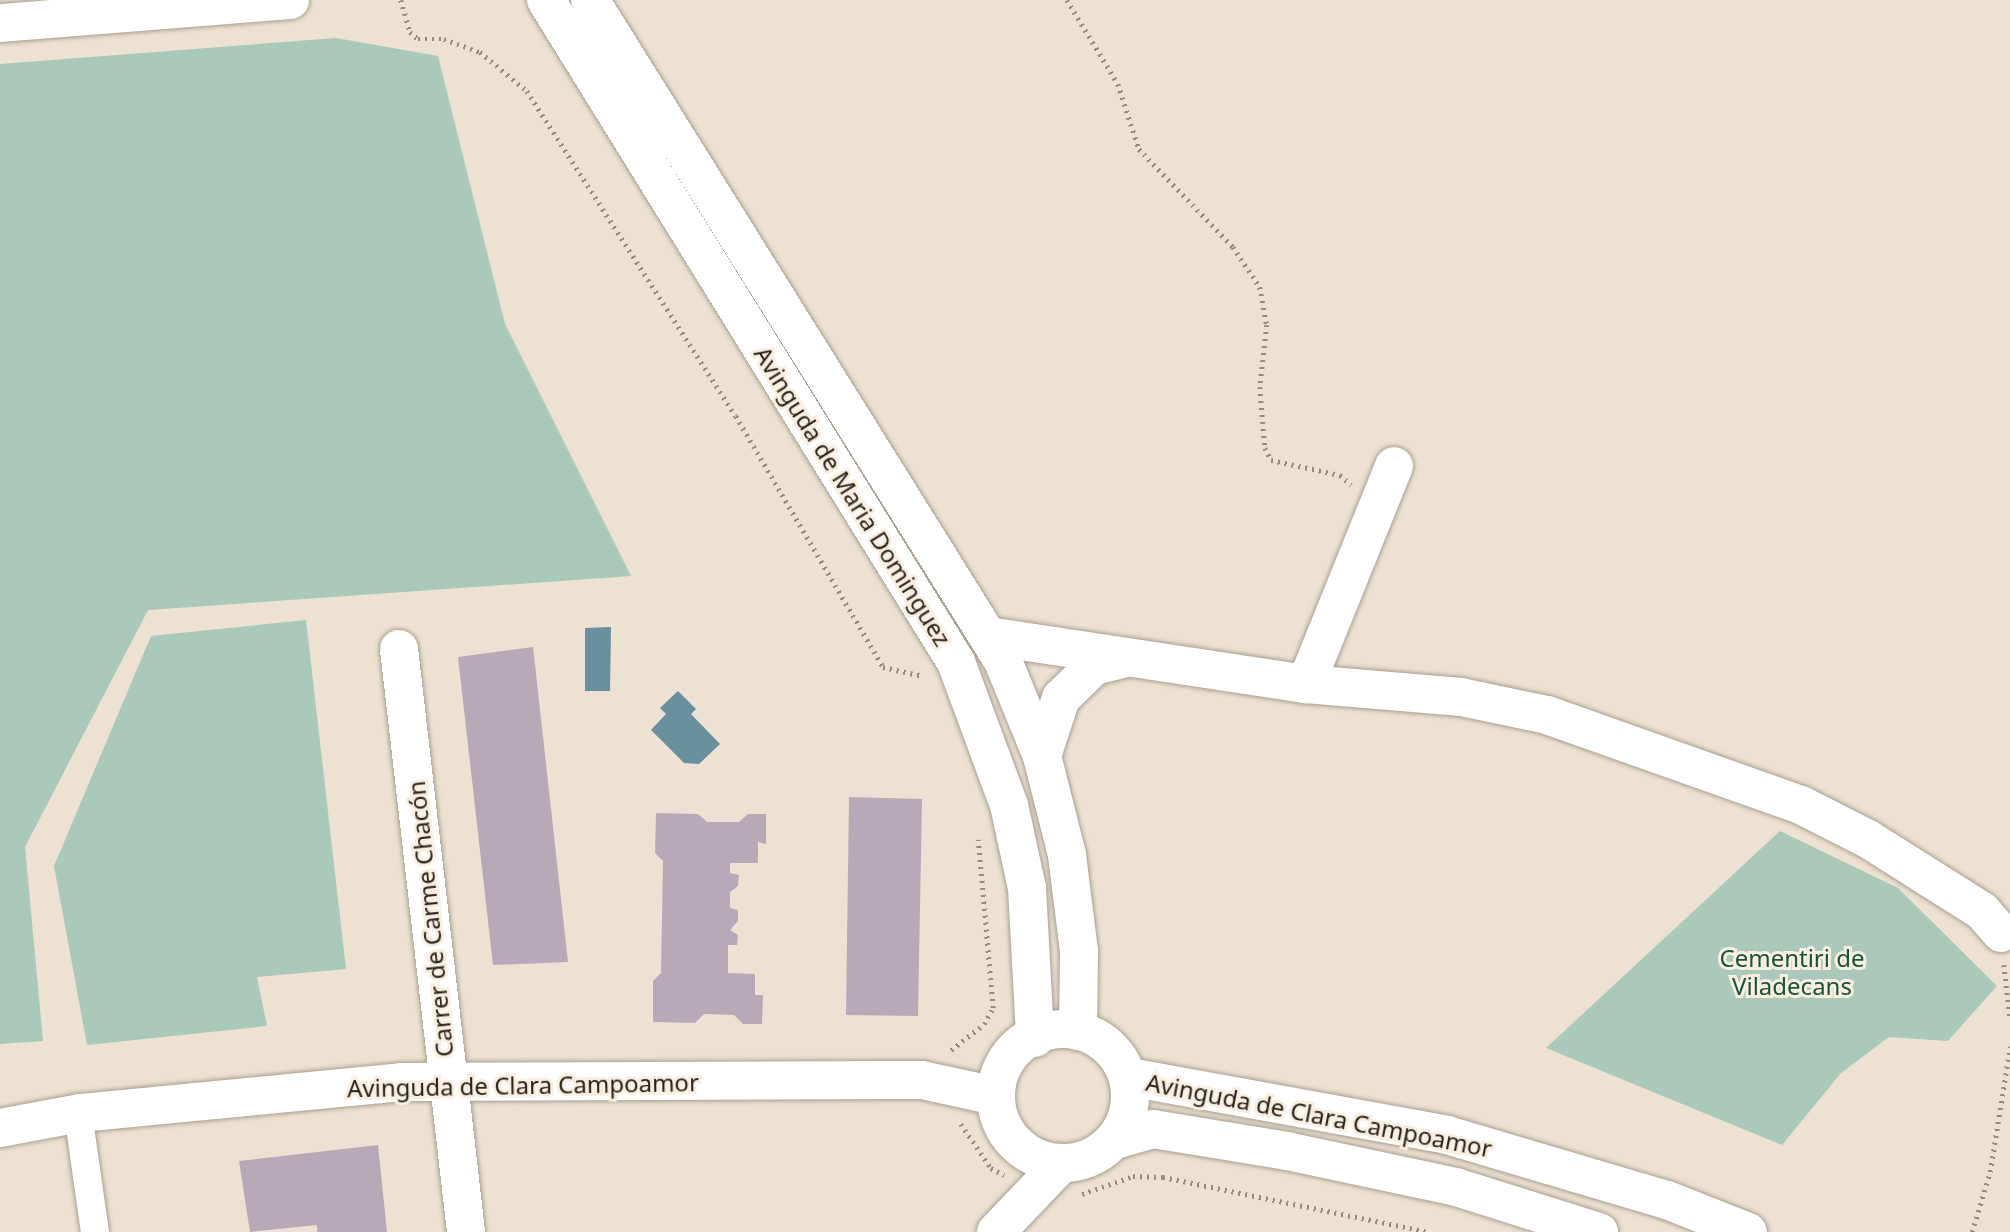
<!DOCTYPE html>
<meta charset="utf-8">
<style>
body{margin:0}
#map{position:relative;width:2010px;height:1232px;overflow:hidden;background:#ece1d2;font-family:"Noto Sans",sans-serif}
div>[style]{position:absolute}
.green>*{inset:0;background:#aac9b8}
.water>*{inset:0;background:#6a909d}
.building>*{inset:0;background:#b7aab8}
.path>*{height:4.5px;margin-top:-2.25px;transform-origin:0;background:repeating-linear-gradient(90deg,#948c81 0 2px,transparent 0 7px)}
.roads{filter:drop-shadow(0 0 2px #a99f90) drop-shadow(0 0 2px #a99f90)}
.pedestrian>*{height:28px;margin:-14px;padding:0 14px;transform-origin:14px;border-radius:14px;background:#fff}
.minor>*{height:38px;margin:-19px;padding:0 19px;transform-origin:19px;border-radius:19px;background:#fff}
.tertiary>*{height:38px;margin:-19px;padding:0 19px;transform-origin:19px;border-radius:19px;background:#fff}
.tertiary>.ring{margin:-19px;padding:0;box-sizing:content-box;background:none;border:38px solid #fff;border-radius:50%}
span{translate:-50% -50%;white-space:nowrap;text-align:center;line-height:1.15;-webkit-text-stroke:6px #f9eedf;paint-order:stroke}
.street-label{font-size:24px;color:#27231d}
.park-label{font-size:24px;color:#18543a}
</style>
<div id="map">
<div class="green">
<i style="clip-path:polygon(336px 38px,438px 56px,505px 324px,631px 576px,148px 610px,25px 847px,43px 1041px,0 1044px,0 64px)"></i>
<i style="clip-path:polygon(306px 620px,346px 969px,257px 977px,267px 1026px,87px 1045px,54px 866px,151px 636px)"></i>
<i style="clip-path:polygon(1780px 831px,1898px 888px,1997px 986px,1948px 1041px,1889px 1037px,1841px 1073px,1782px 1145px,1546px 1048px)"></i>
</div>
<div class="water">
<i style="clip-path:polygon(611px 627px,610px 691px,585px 691px,585px 628px)"></i>
<i style="clip-path:polygon(678px 691px,696px 709px,691px 714px,720px 744px,699px 764px,684px 763px,651px 730px,666px 714px,660px 708px)"></i>
</div>
<div class="building">
<i style="clip-path:polygon(533px 647px,568px 962px,493px 965px,458px 657px)"></i>
<i style="clip-path:polygon(849px 797px,922px 799px,918px 1016px,846px 1015px)"></i>
<i style="clip-path:polygon(656px 813px,698px 814px,707px 822px,739px 822px,748px 814px,766px 814px,766px 844px,758px 842px,758px 863px,730px 863px,730px 873px,739px 875px,738px 886px,730px 892px,730px 908px,738px 910px,738px 921px,730px 930px,738px 935px,737px 945px,728px 945px,728px 973px,755px 974px,755px 995px,763px 995px,762px 1024px,743px 1024px,734px 1015px,704px 1014px,695px 1023px,653px 1022px,653px 981px,661px 973px,663px 861px,655px 853px)"></i>
<i style="clip-path:polygon(378px 1145px,387px 1232px,317px 1232px,317px 1225px,250px 1232px,239px 1161px)"></i>
</div>
<div class="path">
<i style="left:401px;top:0;width:33px;rotate:74deg"></i>
<i style="left:410px;top:32px;width:11px;rotate:41deg"></i>
<i style="left:418px;top:39px;width:26px"></i>
<i style="left:444px;top:39px;width:38px;rotate:20deg"></i>
<i style="left:480px;top:52px;width:61px;rotate:39.7deg"></i>
<i style="left:527px;top:91px;width:386px;rotate:57.3deg"></i>
<i style="left:736px;top:416px;width:291px;rotate:59.6deg"></i>
<i style="left:883px;top:667px;width:41px;rotate:12.7deg"></i>
<i style="left:1067px;top:0;width:98px;rotate:58.7deg"></i>
<i style="left:1118px;top:84px;width:68px;rotate:72.1deg"></i>
<i style="left:1139px;top:149px;width:136px;rotate:46.2deg"></i>
<i style="left:1233px;top:247px;width:48px;rotate:56deg"></i>
<i style="left:1260px;top:287px;width:39px;rotate:80deg"></i>
<i style="left:1267px;top:325px;width:62px;rotate:96.4deg"></i>
<i style="left:1260px;top:387px;width:61px;rotate:85.3deg"></i>
<i style="left:1265px;top:448px;width:13px;rotate:63deg"></i>
<i style="left:1271px;top:460px;width:71px;rotate:12.3deg"></i>
<i style="left:1340px;top:475px;width:15px;rotate:42deg"></i>
<i style="left:2004px;top:965px;width:51px;rotate:83.3deg"></i>
<i style="left:951px;top:1050px;width:42px;rotate:-38.2deg"></i>
<i style="left:984px;top:1024px;width:18px;rotate:-61deg"></i>
<i style="left:993px;top:1008px;width:169px;rotate:-95.1deg"></i>
<i style="left:961px;top:1124px;width:53px;rotate:55.7deg"></i>
<i style="left:991px;top:1168px;width:15px;rotate:28deg"></i>
<i style="left:1082px;top:1194px;width:54px;rotate:-19.4deg"></i>
<i style="left:1133px;top:1176px;width:30px;rotate:2deg"></i>
<i style="left:1163px;top:1177px;width:272px;rotate:11.7deg"></i>
<i style="left:1972px;top:1232px;width:63px;rotate:-73.3deg"></i>
<i style="left:1990px;top:1172px;width:127px;rotate:-80.9deg"></i>
</div>
<div class="roads">
<div class="pedestrian">
<i style="left:81px;top:1134px;width:99px;rotate:81.9deg"></i>
</div>
<div class="minor">
<i style="left:988px;top:636px;width:322px;rotate:8.6deg"></i>
<i style="left:1306px;top:684px;width:156px;rotate:4.8deg"></i>
<i style="left:1461px;top:697px;width:88px;rotate:11.8deg"></i>
<i style="left:1547px;top:715px;width:269px;rotate:19.5deg"></i>
<i style="left:1801px;top:805px;width:75px;rotate:26.9deg"></i>
<i style="left:1868px;top:839px;width:135px;rotate:32.3deg"></i>
<i style="left:1982px;top:911px;width:29px;rotate:49deg"></i>
<i style="left:399px;top:649px;width:587px;rotate:83.44deg"></i>
<i style="left:1306px;top:684px;width:235px;rotate:-68deg"></i>
<i style="left:1042px;top:756px;width:61px;rotate:-71.9deg"></i>
<i style="left:1061px;top:698px;width:46px;rotate:-44.1deg"></i>
<i style="left:1094px;top:666px;width:34px;rotate:-14deg"></i>
<i style="left:0;top:1128px;width:81px;rotate:-10.6deg"></i>
<i style="left:80px;top:1113px;width:322px;rotate:-5.5deg"></i>
<i style="left:401px;top:1082px;width:521px;rotate:-0.22deg"></i>
<i style="left:922px;top:1080px;width:76px;rotate:12.2deg"></i>
<i style="left:996px;top:1232px;width:95px;rotate:-46.3deg"></i>
</div>
<div class="tertiary">
<i style="left:546px;top:0;width:779px;rotate:58.23deg"></i>
<i style="left:956px;top:662px;width:153px;rotate:69.7deg"></i>
<i style="left:1009px;top:805px;width:85px;rotate:77.8deg"></i>
<i style="left:1027px;top:888px;width:150px;rotate:86.9deg"></i>
<i style="left:590px;top:0;width:779px;rotate:58deg"></i>
<i style="left:1003px;top:661px;width:103px;rotate:67.7deg"></i>
<i style="left:1042px;top:756px;width:102px;rotate:75.8deg"></i>
<i style="left:1067px;top:855px;width:97px;rotate:82.9deg"></i>
<i style="left:1079px;top:951px;width:80px;rotate:90.7deg"></i>
<i style="left:0;top:23px;width:291px;rotate:-4.5deg"></i>
<i class="ring" style="left:996px;top:1029px;width:96px;height:96px"></i>
<i style="left:1129px;top:1077px;width:323px;rotate:10.3deg"></i>
<i style="left:1447px;top:1135px;width:229px;rotate:16.5deg"></i>
<i style="left:1667px;top:1200px;width:87px;rotate:21.6deg"></i>
<i style="left:1115px;top:1140px;width:40px;rotate:-16deg"></i>
<i style="left:1153px;top:1129px;width:136px;rotate:9.3deg"></i>
<i style="left:1287px;top:1151px;width:173px;rotate:12deg"></i>
<i style="left:1456px;top:1187px;width:150px;rotate:17.5deg"></i>
</div>
</div>
<div class="street-label">
<span style="left:853px;top:496px;rotate:58deg">Avinguda de Maria Dominguez</span>
<span style="left:430px;top:919px;rotate:-96deg">Carrer de Carme Chacón</span>
<span style="left:523px;top:1085px;rotate:-1deg">Avinguda de Clara Campoamor</span>
<span style="left:1319px;top:1115px;rotate:11deg">Avinguda de Clara Campoamor</span>
</div>
<div class="park-label">
<span style="left:1792px;top:972px">Cementiri de<br>Viladecans</span>
</div>
</div>
